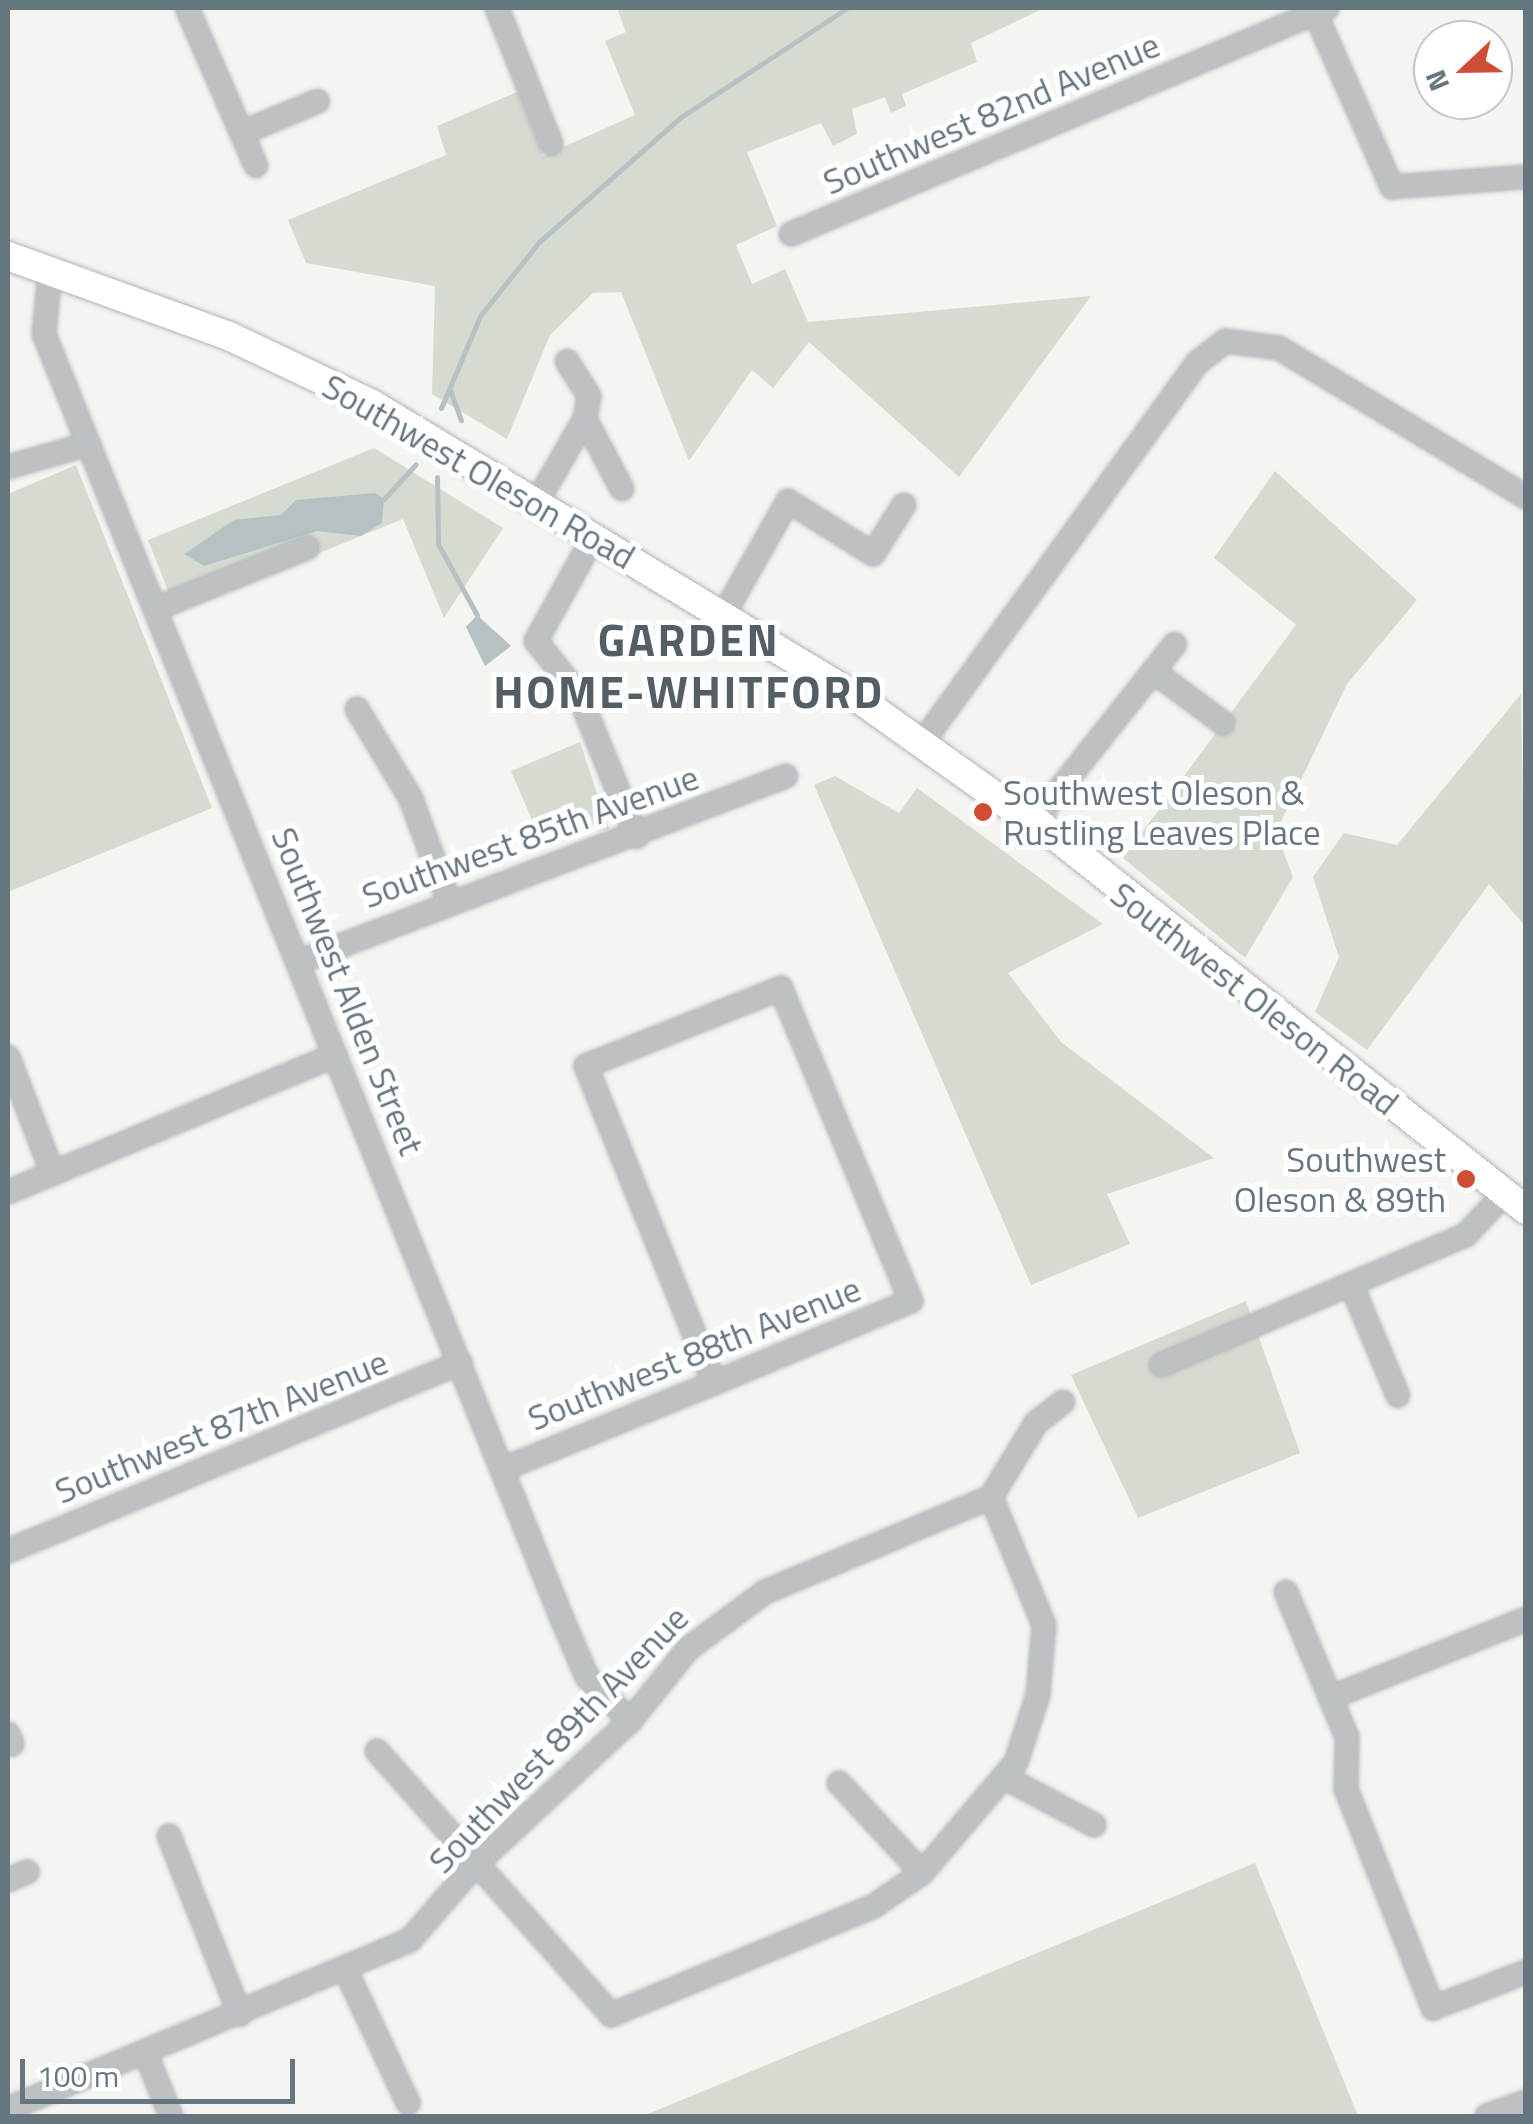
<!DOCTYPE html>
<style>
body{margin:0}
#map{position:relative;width:1533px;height:2124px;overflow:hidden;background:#f4f4f1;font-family:"Titillium Web",sans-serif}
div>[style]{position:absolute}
.green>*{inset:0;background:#d6dbd2}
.water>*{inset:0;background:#b5c1c3}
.stream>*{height:5px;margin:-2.5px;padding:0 2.5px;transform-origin:2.5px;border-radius:2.5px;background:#b5c1c3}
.roads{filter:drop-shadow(0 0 2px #b1b5b8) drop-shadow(0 0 2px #b1b5b8)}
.minor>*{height:22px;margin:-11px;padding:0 11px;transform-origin:11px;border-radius:11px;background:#bdc1c4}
.major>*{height:28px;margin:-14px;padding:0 14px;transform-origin:14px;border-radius:14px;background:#fff}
.dots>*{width:28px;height:28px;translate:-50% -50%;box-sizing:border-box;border:5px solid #fff;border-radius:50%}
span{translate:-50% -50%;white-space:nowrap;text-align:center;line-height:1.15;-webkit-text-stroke:10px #fff;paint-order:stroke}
.street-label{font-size:35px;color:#66767f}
.poi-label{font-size:35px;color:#66767f}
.left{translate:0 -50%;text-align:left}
.right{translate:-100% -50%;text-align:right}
.district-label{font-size:45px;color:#535e65;font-weight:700;letter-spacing:2.5px}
.frame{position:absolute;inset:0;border:10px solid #66767f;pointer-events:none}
.north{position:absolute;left:1413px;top:20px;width:100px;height:100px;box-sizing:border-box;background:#fff;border:2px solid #c2c8cc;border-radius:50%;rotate:248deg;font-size:28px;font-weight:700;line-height:40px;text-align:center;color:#66767f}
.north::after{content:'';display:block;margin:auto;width:35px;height:45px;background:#d04c34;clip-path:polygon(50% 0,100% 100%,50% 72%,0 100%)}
.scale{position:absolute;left:20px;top:2059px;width:275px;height:45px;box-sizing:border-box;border:5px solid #66767f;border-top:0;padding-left:12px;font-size:30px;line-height:35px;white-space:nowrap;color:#66767f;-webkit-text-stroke:8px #fff;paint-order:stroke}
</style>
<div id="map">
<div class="green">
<i style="clip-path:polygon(617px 8px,1044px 8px,971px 43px,977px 62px,902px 94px,906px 106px,891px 113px,885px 97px,852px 109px,857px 134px,833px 146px,821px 123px,747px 152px,777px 226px,736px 245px,752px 284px,785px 269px,808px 322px,1091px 296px,959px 477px,809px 342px,773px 388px,752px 370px,689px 461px,621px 292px,593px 293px,550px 335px,507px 439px,432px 394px,435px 286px,306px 263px,288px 220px,446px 155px,437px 126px,517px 92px,543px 156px,635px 115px,605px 41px,626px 32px)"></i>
<i style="clip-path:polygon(374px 448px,503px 528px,444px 618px,403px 519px,176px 611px,148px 540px)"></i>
<i style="clip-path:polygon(76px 465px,212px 808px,8px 892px,8px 494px)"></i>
<i style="clip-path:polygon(1275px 471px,1417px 600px,1347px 684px,1276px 832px,1293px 877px,1245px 958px,1123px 858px,1296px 625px,1214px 558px)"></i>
<i style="clip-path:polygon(1521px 694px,1525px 926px,1489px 884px,1367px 1050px,1315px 1012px,1339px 957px,1313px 877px,1344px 833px,1397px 845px)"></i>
<i style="clip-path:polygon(580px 742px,609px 829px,541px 841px,511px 771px)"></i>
<i style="clip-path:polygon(835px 776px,899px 813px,917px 788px,1103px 924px,1008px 973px,1061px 1042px,1214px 1158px,1107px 1194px,1130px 1244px,1031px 1285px,814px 785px)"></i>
<i style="clip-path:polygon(1246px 1301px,1300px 1453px,1138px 1518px,1071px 1375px)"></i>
<i style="clip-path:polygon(1255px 1863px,1358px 2116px,643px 2116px)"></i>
</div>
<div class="water">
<i style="clip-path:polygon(375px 493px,384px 499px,382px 523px,361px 536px,317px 531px,204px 566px,184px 554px,234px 520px,281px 515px,296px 500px)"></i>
<i style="clip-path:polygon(477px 615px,511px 646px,485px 666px,466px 627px)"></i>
</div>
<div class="stream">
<i style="left:450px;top:390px;width:32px;rotate:70deg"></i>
<i style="left:441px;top:408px;width:100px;rotate:-67deg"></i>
<i style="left:480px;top:316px;width:95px;rotate:-51.4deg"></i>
<i style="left:539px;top:242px;width:189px;rotate:-41.4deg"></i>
<i style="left:681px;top:117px;width:199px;rotate:-33.3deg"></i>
<i style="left:437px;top:477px;width:67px;rotate:89.1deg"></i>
<i style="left:438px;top:544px;width:81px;rotate:61.2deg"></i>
<i style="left:384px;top:499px;width:47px;rotate:-47.6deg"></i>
</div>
<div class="roads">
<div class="minor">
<i style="left:187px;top:8px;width:172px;rotate:66.4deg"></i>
<i style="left:497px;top:8px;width:146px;rotate:68.3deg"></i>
<i style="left:1313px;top:8px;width:196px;rotate:66.2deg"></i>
<i style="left:1392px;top:187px;width:134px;rotate:-4.3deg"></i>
<i style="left:242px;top:133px;width:82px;rotate:-22.8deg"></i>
<i style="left:791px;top:234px;width:582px;rotate:-22.86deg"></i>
<i style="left:50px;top:271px;width:63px;rotate:95.4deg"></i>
<i style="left:44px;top:334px;width:1388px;rotate:68.04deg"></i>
<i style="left:563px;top:1621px;width:61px;rotate:66.8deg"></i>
<i style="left:587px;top:1677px;width:62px;rotate:45.7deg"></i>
<i style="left:585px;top:419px;width:79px;rotate:62.1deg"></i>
<i style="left:8px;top:467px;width:84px;rotate:-15.9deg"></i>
<i style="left:537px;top:502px;width:96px;rotate:-60deg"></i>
<i style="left:585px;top:419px;width:23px;rotate:-80deg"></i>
<i style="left:589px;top:396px;width:41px;rotate:-122.2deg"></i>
<i style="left:594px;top:536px;width:120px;rotate:118.9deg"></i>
<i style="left:536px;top:641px;width:69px;rotate:51.5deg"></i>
<i style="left:579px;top:695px;width:153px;rotate:67.8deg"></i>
<i style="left:155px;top:609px;width:164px;rotate:-21.9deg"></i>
<i style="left:724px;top:614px;width:130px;rotate:-60.5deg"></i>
<i style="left:788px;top:501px;width:100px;rotate:31.9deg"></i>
<i style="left:873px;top:554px;width:58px;rotate:-57.7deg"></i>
<i style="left:1153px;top:671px;width:87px;rotate:36.6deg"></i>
<i style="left:357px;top:709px;width:105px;rotate:59deg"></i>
<i style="left:411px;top:799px;width:107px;rotate:69.7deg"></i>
<i style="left:922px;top:743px;width:469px;rotate:-54.1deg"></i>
<i style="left:1197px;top:363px;width:36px;rotate:-38deg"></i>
<i style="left:1225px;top:341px;width:54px;rotate:7.4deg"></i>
<i style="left:1279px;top:348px;width:288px;rotate:31.1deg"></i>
<i style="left:1033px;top:823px;width:228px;rotate:-51.6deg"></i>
<i style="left:298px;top:962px;width:522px;rotate:-20.86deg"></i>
<i style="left:8px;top:1057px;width:125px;rotate:69deg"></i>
<i style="left:8px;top:1192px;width:355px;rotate:-22.7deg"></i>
<i style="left:1351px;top:1284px;width:121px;rotate:67.2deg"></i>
<i style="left:1161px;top:1365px;width:332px;rotate:-23.1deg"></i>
<i style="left:1466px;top:1235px;width:56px;rotate:-47.2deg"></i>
<i style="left:503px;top:1469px;width:228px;rotate:-22.2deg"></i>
<i style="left:714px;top:1383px;width:213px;rotate:-22.6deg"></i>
<i style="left:911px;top:1301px;width:339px;rotate:-112.6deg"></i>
<i style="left:781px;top:988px;width:210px;rotate:158.2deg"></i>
<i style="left:586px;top:1066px;width:342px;rotate:68deg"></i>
<i style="left:8px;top:1551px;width:490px;rotate:-22.6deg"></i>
<i style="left:1286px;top:1592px;width:157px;rotate:67.2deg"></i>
<i style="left:1347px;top:1737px;width:52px;rotate:91.1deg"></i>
<i style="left:1346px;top:1789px;width:236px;rotate:68.3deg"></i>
<i style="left:1433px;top:2008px;width:100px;rotate:-21.2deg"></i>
<i style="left:1332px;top:1697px;width:209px;rotate:-21.9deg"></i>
<i style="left:8px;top:1734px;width:11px;rotate:68deg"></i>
<i style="left:377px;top:1751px;width:353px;rotate:48.4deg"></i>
<i style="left:611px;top:2015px;width:285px;rotate:-22.5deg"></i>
<i style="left:874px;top:1906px;width:58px;rotate:-34.5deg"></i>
<i style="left:922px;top:1873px;width:145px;rotate:-49.7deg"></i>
<i style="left:1016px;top:1762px;width:71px;rotate:-71.8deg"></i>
<i style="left:1038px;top:1695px;width:70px;rotate:-85.1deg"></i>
<i style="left:1044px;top:1625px;width:139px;rotate:-112.5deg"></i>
<i style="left:1004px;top:1777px;width:102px;rotate:28.1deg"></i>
<i style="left:839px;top:1783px;width:122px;rotate:47.3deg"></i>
<i style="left:169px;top:1836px;width:192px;rotate:68.3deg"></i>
<i style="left:8px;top:1880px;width:21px;rotate:-23deg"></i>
<i style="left:346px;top:1971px;width:146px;rotate:64.8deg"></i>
<i style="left:145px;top:2052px;width:69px;rotate:67.9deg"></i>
<i style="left:8px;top:2109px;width:436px;rotate:-22.8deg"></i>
<i style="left:410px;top:1940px;width:99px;rotate:-49.1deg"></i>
<i style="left:475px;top:1865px;width:212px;rotate:-42.9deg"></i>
<i style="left:630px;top:1721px;width:92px;rotate:-51.1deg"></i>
<i style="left:688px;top:1649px;width:96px;rotate:-36.5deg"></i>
<i style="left:765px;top:1592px;width:245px;rotate:-22.8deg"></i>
<i style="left:991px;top:1497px;width:87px;rotate:-58.7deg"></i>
<i style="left:1036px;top:1423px;width:34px;rotate:-38deg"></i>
<i style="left:1487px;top:2116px;width:41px;rotate:-19.7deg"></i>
</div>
<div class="major">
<i style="left:8px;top:256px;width:235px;rotate:19.9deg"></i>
<i style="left:229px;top:336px;width:158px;rotate:25.4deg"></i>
<i style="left:372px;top:404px;width:564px;rotate:31.16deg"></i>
<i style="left:855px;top:696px;width:219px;rotate:35.5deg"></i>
<i style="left:1021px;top:809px;width:645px;rotate:38.45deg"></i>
</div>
</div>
<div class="dots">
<i style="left:983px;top:812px;background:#d04c34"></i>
<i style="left:1466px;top:1179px;background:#d04c34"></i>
</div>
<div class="street-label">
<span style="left:991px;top:113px;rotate:-23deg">Southwest 82nd Avenue</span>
<span style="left:479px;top:471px;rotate:30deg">Southwest Oleson Road</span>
<span style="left:530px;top:836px;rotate:-20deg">Southwest 85th Avenue</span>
<span style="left:348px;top:991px;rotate:68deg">Southwest Alden Street</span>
<span style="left:1255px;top:998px;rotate:38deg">Southwest Oleson Road</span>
<span style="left:694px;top:1353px;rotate:-22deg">Southwest 88th Avenue</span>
<span style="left:221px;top:1426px;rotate:-22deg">Southwest 87th Avenue</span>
<span style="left:558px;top:1739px;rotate:-46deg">Southwest 89th Avenue</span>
</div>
<div class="poi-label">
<span class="left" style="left:1003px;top:812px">Southwest Oleson &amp;<br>Rustling Leaves Place</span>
<span class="right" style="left:1446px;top:1179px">Southwest<br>Oleson &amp; 89th</span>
</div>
<div class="district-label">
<span style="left:689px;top:666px">GARDEN<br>HOME-WHITFORD</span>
</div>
<div class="frame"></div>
<div class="north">N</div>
<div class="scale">100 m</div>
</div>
